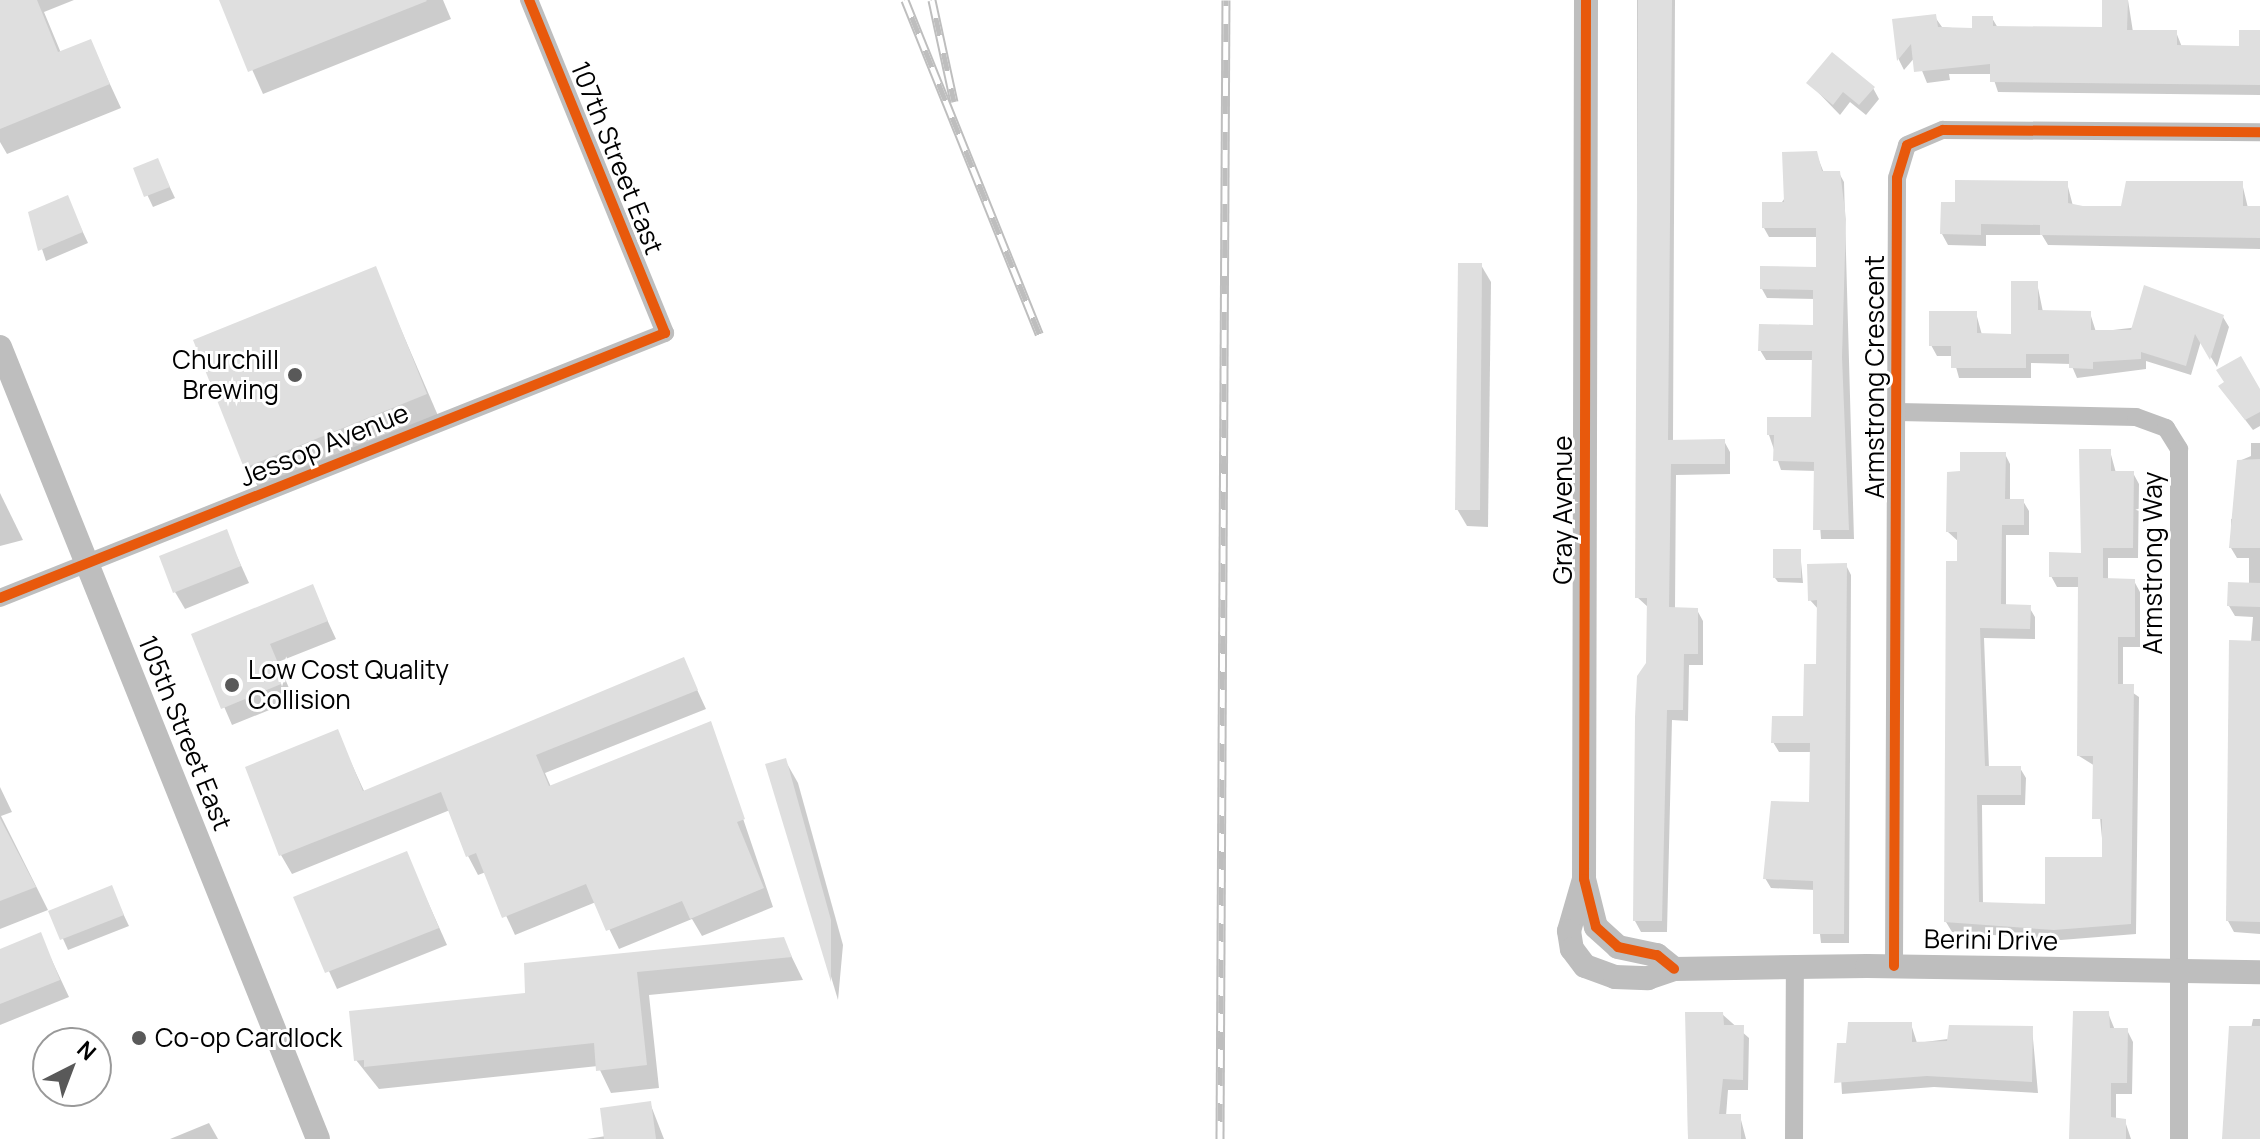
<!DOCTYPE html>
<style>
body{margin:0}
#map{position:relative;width:2260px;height:1139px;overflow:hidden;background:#fff;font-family:Manrope,sans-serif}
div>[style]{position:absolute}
.shadow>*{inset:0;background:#0003}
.building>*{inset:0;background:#dfdfdf}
.minor>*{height:18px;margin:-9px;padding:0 9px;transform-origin:9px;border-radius:9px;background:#bebebe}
.tertiary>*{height:24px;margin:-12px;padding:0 12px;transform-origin:12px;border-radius:12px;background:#bebebe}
.rail>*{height:9px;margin-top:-4.5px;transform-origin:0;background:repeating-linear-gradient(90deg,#fff 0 18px,#bebebe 0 36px);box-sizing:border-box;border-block:2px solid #bebebe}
.cycleway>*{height:10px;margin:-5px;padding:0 5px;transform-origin:5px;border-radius:5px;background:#e8590c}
.dots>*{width:22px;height:22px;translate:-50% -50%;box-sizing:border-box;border:4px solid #fff;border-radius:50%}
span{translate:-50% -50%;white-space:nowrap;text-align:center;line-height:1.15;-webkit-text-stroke:6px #fff;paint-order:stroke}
.street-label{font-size:26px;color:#000}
.poi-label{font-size:26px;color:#000}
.right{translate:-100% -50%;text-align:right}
.left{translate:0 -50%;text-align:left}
.north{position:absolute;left:32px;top:1027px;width:80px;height:80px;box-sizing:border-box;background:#fff;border:2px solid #999;border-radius:50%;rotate:42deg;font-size:22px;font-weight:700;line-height:32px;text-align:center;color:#000}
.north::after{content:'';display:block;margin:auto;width:28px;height:36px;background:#595959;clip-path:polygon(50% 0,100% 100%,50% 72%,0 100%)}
</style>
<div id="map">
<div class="shadow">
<i style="clip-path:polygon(0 0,74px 0,44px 12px,61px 53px,90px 41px,121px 108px,7px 154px,0 142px)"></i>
<i style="clip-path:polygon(221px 0,443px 0,451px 19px,263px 94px)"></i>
<i style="clip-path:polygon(1637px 0,1675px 0,1673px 442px,1724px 441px,1730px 452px,1730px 474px,1676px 475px,1675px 610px,1697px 610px,1703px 621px,1703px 665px,1689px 665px,1688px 721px,1672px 720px,1667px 932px,1641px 932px,1635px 921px,1649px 608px,1637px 597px)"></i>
<i style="clip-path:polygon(2104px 0,2128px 0,2133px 32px,2176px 32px,2182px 47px,2241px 48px,2260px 32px,2260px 95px,1998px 92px,1992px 74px,1949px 74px,1950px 80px,1927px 83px,1916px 56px,1904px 70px,1899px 60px,1894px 21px,1935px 17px,1942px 27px,1974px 30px,1992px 18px,1998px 28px,2104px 29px)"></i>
<i style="clip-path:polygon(1809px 83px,1873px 88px,1879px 99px,1866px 115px,1850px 102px,1840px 115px)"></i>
<i style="clip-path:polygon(1816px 153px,1824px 173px,1839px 173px,1844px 182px,1854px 539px,1821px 539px,1816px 471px,1781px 470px,1769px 435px,1813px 419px,1814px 360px,1766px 360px,1760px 350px,1815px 327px,1815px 299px,1767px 298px,1762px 289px,1818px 269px,1818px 237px,1769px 237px,1764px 228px)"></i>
<i style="clip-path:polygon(157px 160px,175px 198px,153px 207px,135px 169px)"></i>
<i style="clip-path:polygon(2067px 183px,2073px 206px,2123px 208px,2242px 183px,2248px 208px,2260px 208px,2260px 249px,2048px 245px,2042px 235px,1986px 235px,1986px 246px,1948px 245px,1942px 234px,1957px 204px)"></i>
<i style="clip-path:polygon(67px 198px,88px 243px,46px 261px,30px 213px)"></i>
<i style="clip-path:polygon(1481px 265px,1491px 282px,1488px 527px,1467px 526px,1457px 509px)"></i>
<i style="clip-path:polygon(375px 269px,439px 418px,259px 490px,195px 341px)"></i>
<i style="clip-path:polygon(2037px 283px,2043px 312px,2090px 313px,2096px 332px,2223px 317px,2229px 327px,2217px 367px,2201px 341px,2191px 375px,2146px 361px,2146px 369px,2077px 378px,2071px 364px,2031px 363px,2031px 378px,1959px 378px,1953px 356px,1937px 356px,1931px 345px,1976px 313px,1982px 335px,2013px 336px)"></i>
<i style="clip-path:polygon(2220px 387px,2260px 393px,2260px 426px,2253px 430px)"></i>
<i style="clip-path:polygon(2251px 443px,2260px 443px,2260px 934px,2234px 932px,2228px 921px,2253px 617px,2235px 616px,2229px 606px,2249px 584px,2249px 558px,2237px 558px,2231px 548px,2231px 519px,2239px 518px,2239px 461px,2251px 456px)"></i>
<i style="clip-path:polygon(2110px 451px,2116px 473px,2133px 473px,2139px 484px,2138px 558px,2108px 558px,2108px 581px,2134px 581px,2140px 592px,2140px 647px,2123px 647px,2123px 686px,2139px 697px,2136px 934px,2061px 940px,1952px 932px,1946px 922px,1959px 542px,1948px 532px,1962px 473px,2005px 454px,2010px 464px,2010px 501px,2023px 501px,2029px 511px,2029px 535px,2006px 535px,2006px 606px,2029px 607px,2035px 617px,2035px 639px,1984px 638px,1989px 768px,2020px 768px,2026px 778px,2025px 805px,1982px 805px,1983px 904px,2047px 906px,2104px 859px,2095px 766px,2079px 756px,2080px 587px,2057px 587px,2051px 576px,2083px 555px)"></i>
<i style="clip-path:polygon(0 493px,23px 540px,0 546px)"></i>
<i style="clip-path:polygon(226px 532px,249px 583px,185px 609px,175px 592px)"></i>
<i style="clip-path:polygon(1800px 551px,1803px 583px,1778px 582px,1775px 578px)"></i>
<i style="clip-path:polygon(1846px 565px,1851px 575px,1849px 943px,1821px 943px,1815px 890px,1771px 888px,1765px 878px,1811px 804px,1812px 752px,1779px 752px,1773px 742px,1805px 718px,1818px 666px,1819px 610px,1810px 600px)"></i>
<i style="clip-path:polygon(312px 587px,336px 639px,278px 662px,294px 700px,232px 725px,193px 635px)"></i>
<i style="clip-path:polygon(683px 659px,706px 709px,545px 773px,551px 787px,711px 724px,773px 907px,702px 936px,692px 919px,619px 949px,596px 902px,515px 935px,486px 872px,478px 875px,468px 856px,450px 810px,292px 874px,281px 855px,337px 732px,365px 793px)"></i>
<i style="clip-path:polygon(785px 760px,798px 783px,843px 945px,838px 1000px,768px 766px)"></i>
<i style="clip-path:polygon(0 787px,12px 812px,1px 816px,48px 910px,0 929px)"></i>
<i style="clip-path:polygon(406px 853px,447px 945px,337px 989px,296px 898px)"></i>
<i style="clip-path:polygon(111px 888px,129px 926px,68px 950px,51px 912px)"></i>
<i style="clip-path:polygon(40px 935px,69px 997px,0 1025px,0 951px)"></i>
<i style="clip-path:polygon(783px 939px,803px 980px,649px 995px,659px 1088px,611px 1093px,598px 1066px,379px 1089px,356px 1060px,527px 995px)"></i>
<i style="clip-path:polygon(2108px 1013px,2115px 1030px,2127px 1030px,2133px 1042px,2132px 1094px,2116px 1094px,2116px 1120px,2125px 1121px,2131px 1139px,2071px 1139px)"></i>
<i style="clip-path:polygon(1687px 1014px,1722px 1014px,1749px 1038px,1748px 1090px,1728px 1090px,1726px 1116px,1740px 1116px,1746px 1139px,1688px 1139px)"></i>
<i style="clip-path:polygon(2253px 1019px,2260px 1019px,2260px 1139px,2229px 1139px)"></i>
<i style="clip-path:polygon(1911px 1024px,1917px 1043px,2032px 1028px,2038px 1093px,1934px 1087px,1842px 1094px,1839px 1045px)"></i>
<i style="clip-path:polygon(650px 1103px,664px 1139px,587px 1139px,606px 1136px)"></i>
<i style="clip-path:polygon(209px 1123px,218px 1139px,170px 1139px)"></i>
</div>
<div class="building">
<i style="clip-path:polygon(0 0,37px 0,58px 52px,91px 39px,110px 84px,0 129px)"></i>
<i style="clip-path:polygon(219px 0,426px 0,427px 1px,248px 72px)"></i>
<i style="clip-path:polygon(1638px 0,1672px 0,1668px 440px,1725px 439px,1725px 464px,1671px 464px,1669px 607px,1698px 608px,1698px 654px,1684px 654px,1683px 710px,1667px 710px,1662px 921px,1633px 921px,1635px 717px,1637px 676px,1646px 663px,1647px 598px,1635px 598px)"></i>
<i style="clip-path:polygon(2102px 0,2128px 0,2127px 30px,2177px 30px,2177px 45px,2239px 46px,2239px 30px,2260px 30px,2260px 85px,1990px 82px,1990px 64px,1914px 72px,1911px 44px,1897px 61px,1892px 19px,1936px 14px,1938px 27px,1972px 28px,1972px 16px,1993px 16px,1993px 26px,2102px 27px)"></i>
<i style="clip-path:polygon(1832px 52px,1875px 87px,1859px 105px,1843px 92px,1833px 105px,1806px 83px)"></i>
<i style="clip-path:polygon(1817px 151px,1822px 171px,1840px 171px,1846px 219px,1842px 357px,1849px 530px,1813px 530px,1814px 462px,1773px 461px,1774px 435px,1767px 435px,1767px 417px,1811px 417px,1812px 351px,1758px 351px,1759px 324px,1813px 325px,1813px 290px,1760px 289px,1760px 266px,1816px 267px,1816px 228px,1762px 228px,1762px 202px,1784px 202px,1782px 152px)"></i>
<i style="clip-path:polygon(158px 158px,170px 187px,144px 197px,133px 168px)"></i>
<i style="clip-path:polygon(1955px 180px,2068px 181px,2068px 203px,2083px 206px,2121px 206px,2126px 181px,2243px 181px,2243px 206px,2260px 206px,2260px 238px,2040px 235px,2040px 225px,1981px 224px,1981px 235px,1940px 234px,1941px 202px,1955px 202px)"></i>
<i style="clip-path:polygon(68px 195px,83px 232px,38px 251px,28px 212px)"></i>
<i style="clip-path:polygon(1458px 263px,1482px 263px,1480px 510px,1455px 510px)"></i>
<i style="clip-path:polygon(376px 266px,427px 394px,244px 468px,193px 340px)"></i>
<i style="clip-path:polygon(2011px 281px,2038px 281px,2038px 310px,2091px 311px,2091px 330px,2131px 330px,2144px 285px,2224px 315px,2210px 360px,2195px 334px,2186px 366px,2141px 352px,2141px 359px,2093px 362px,2093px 369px,2069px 368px,2069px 354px,2026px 354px,2026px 368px,1951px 368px,1951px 346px,1929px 346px,1929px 311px,1977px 311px,1977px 333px,2011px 334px)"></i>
<i style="clip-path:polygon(2241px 356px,2260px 389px,2260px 412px,2245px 420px,2218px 386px,2224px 382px,2216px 370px)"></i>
<i style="clip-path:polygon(2079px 449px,2111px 449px,2111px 471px,2134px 471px,2133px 548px,2103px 548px,2103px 578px,2135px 579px,2135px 637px,2118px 637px,2118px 684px,2134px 684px,2131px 924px,2054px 930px,1944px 922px,1946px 561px,1957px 561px,1957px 532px,1946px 532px,1947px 472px,1960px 471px,1960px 452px,2006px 452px,2005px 499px,2024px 499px,2024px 525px,2002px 525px,2001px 604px,2031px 605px,2030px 629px,1980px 628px,1985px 766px,2021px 766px,2021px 795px,1977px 795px,1979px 902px,2045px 904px,2045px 857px,2102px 857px,2102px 819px,2092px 819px,2093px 756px,2077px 756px,2078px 577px,2049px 577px,2049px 552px,2081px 553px)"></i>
<i style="clip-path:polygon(2260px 459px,2260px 548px,2229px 548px,2237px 460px)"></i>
<i style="clip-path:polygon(227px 529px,241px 566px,173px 593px,159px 556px)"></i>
<i style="clip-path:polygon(1773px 549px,1801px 549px,1801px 578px,1773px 578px)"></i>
<i style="clip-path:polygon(1847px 563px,1844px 934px,1813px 934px,1813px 881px,1763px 879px,1771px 801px,1809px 802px,1810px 743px,1771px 743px,1772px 716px,1803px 716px,1804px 664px,1816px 664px,1817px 600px,1808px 601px,1807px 564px)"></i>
<i style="clip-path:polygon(2228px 582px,2260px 583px,2260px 607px,2227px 606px)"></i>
<i style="clip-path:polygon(313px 584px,328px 621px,270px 644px,286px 682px,221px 709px,191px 634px)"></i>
<i style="clip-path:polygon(2229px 640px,2260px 641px,2260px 922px,2226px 921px)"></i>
<i style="clip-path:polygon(684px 657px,698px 690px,536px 755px,549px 786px,711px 721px,745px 819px,737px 822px,764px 888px,690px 919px,682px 901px,606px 931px,586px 884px,502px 918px,476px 853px,466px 857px,441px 792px,279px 856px,245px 767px,338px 729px,363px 791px)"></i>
<i style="clip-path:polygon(786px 758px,831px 920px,831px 982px,765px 764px)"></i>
<i style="clip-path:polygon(0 818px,36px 887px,0 901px)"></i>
<i style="clip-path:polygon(407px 851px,439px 928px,325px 973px,293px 897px)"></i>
<i style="clip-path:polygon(112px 885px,124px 915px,60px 940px,48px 911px)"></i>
<i style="clip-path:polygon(41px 932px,60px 980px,0 1004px,0 949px)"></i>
<i style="clip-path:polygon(784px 937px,792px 957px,637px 972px,647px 1065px,596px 1071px,594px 1043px,364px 1067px,364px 1060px,354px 1061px,349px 1011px,525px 993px,524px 963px)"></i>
<i style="clip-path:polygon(2073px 1011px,2109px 1011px,2110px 1028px,2128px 1028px,2127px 1083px,2111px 1083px,2111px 1117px,2126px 1119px,2126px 1139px,2069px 1139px)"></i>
<i style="clip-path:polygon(1685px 1012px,1723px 1012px,1724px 1025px,1744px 1025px,1743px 1080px,1723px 1079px,1719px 1114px,1741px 1114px,1741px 1139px,1688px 1139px)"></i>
<i style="clip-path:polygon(1848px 1022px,1912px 1022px,1912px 1042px,1947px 1041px,1949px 1025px,2033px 1026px,2032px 1082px,1927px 1076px,1834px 1083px,1837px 1043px,1846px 1043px)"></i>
<i style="clip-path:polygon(2229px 1026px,2260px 1026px,2260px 1139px,2222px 1139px)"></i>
<i style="clip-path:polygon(651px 1101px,656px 1139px,604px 1139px,600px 1108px)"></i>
</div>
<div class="minor">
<i style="left:1898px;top:412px;width:238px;rotate:1.2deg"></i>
<i style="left:2136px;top:417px;width:32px;rotate:20deg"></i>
<i style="left:2166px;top:428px;width:25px;rotate:58deg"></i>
<i style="left:2179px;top:449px;width:690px;rotate:90deg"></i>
<i style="left:0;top:598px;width:716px;rotate:-21.73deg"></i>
<i style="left:665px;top:333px;width:360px;rotate:-112.2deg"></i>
<i style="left:1894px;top:966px;width:788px;rotate:-89.78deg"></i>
<i style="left:1897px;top:178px;width:34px;rotate:-73deg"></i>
<i style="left:1907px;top:145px;width:39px;rotate:-23deg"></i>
<i style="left:1943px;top:130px;width:317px;rotate:0.4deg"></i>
<i style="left:1794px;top:1139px;width:171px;rotate:-89.7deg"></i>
</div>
<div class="tertiary">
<i style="left:1586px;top:0;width:879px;rotate:90.13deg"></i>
<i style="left:1584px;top:879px;width:49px;rotate:76deg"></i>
<i style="left:1596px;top:927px;width:30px;rotate:42deg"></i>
<i style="left:1618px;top:947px;width:40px;rotate:12deg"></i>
<i style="left:1657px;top:955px;width:22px;rotate:39deg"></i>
<i style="left:0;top:347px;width:853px;rotate:68.12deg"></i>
<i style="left:1584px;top:879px;width:54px;rotate:106.1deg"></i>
<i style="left:1569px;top:931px;width:18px;rotate:81deg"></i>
<i style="left:1572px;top:949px;width:21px;rotate:53deg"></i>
<i style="left:1585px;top:966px;width:32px;rotate:20deg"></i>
<i style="left:1615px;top:977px;width:33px;rotate:2deg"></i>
<i style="left:1648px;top:978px;width:28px;rotate:-19deg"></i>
<i style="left:1674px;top:969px;width:193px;rotate:-0.9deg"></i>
<i style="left:1867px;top:966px;width:393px;rotate:0.9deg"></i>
</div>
<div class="rail">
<i style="left:905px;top:0;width:360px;rotate:68.1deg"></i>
<i style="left:932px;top:0;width:104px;rotate:77.8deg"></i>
<i style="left:1220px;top:1139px;width:1139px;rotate:-89.7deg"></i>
</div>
<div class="cycleway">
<i style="left:1586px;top:0;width:879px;rotate:90.13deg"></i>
<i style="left:1584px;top:879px;width:49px;rotate:76deg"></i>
<i style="left:1596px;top:927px;width:30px;rotate:42deg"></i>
<i style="left:1618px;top:947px;width:40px;rotate:12deg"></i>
<i style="left:1657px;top:955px;width:22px;rotate:39deg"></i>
<i style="left:0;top:598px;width:716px;rotate:-21.73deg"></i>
<i style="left:665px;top:333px;width:360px;rotate:-112.2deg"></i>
<i style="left:1894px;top:966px;width:788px;rotate:-89.78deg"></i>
<i style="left:1897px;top:178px;width:34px;rotate:-73deg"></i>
<i style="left:1907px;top:145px;width:39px;rotate:-23deg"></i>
<i style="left:1943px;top:130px;width:317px;rotate:0.4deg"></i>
</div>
<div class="dots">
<i style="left:295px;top:375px;background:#595959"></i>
<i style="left:232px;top:685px;background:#595959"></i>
<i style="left:139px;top:1038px;background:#595959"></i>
</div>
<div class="street-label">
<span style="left:617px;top:158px;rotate:68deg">107th Street East</span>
<span style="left:1875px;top:377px;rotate:-90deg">Armstrong Crescent</span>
<span style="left:324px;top:445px;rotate:-22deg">Jessop Avenue</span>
<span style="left:1563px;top:510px;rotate:-90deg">Gray Avenue</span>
<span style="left:2153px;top:563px;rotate:-90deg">Armstrong Way</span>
<span style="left:185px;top:733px;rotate:68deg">105th Street East</span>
<span style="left:1991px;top:940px;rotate:1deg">Berini Drive</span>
</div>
<div class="poi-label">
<span class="right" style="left:279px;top:375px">Churchill<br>Brewing</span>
<span class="left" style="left:248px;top:685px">Low Cost Quality<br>Collision</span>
<span class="left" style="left:155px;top:1038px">Co-op Cardlock</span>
</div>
<div class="north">N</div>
</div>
